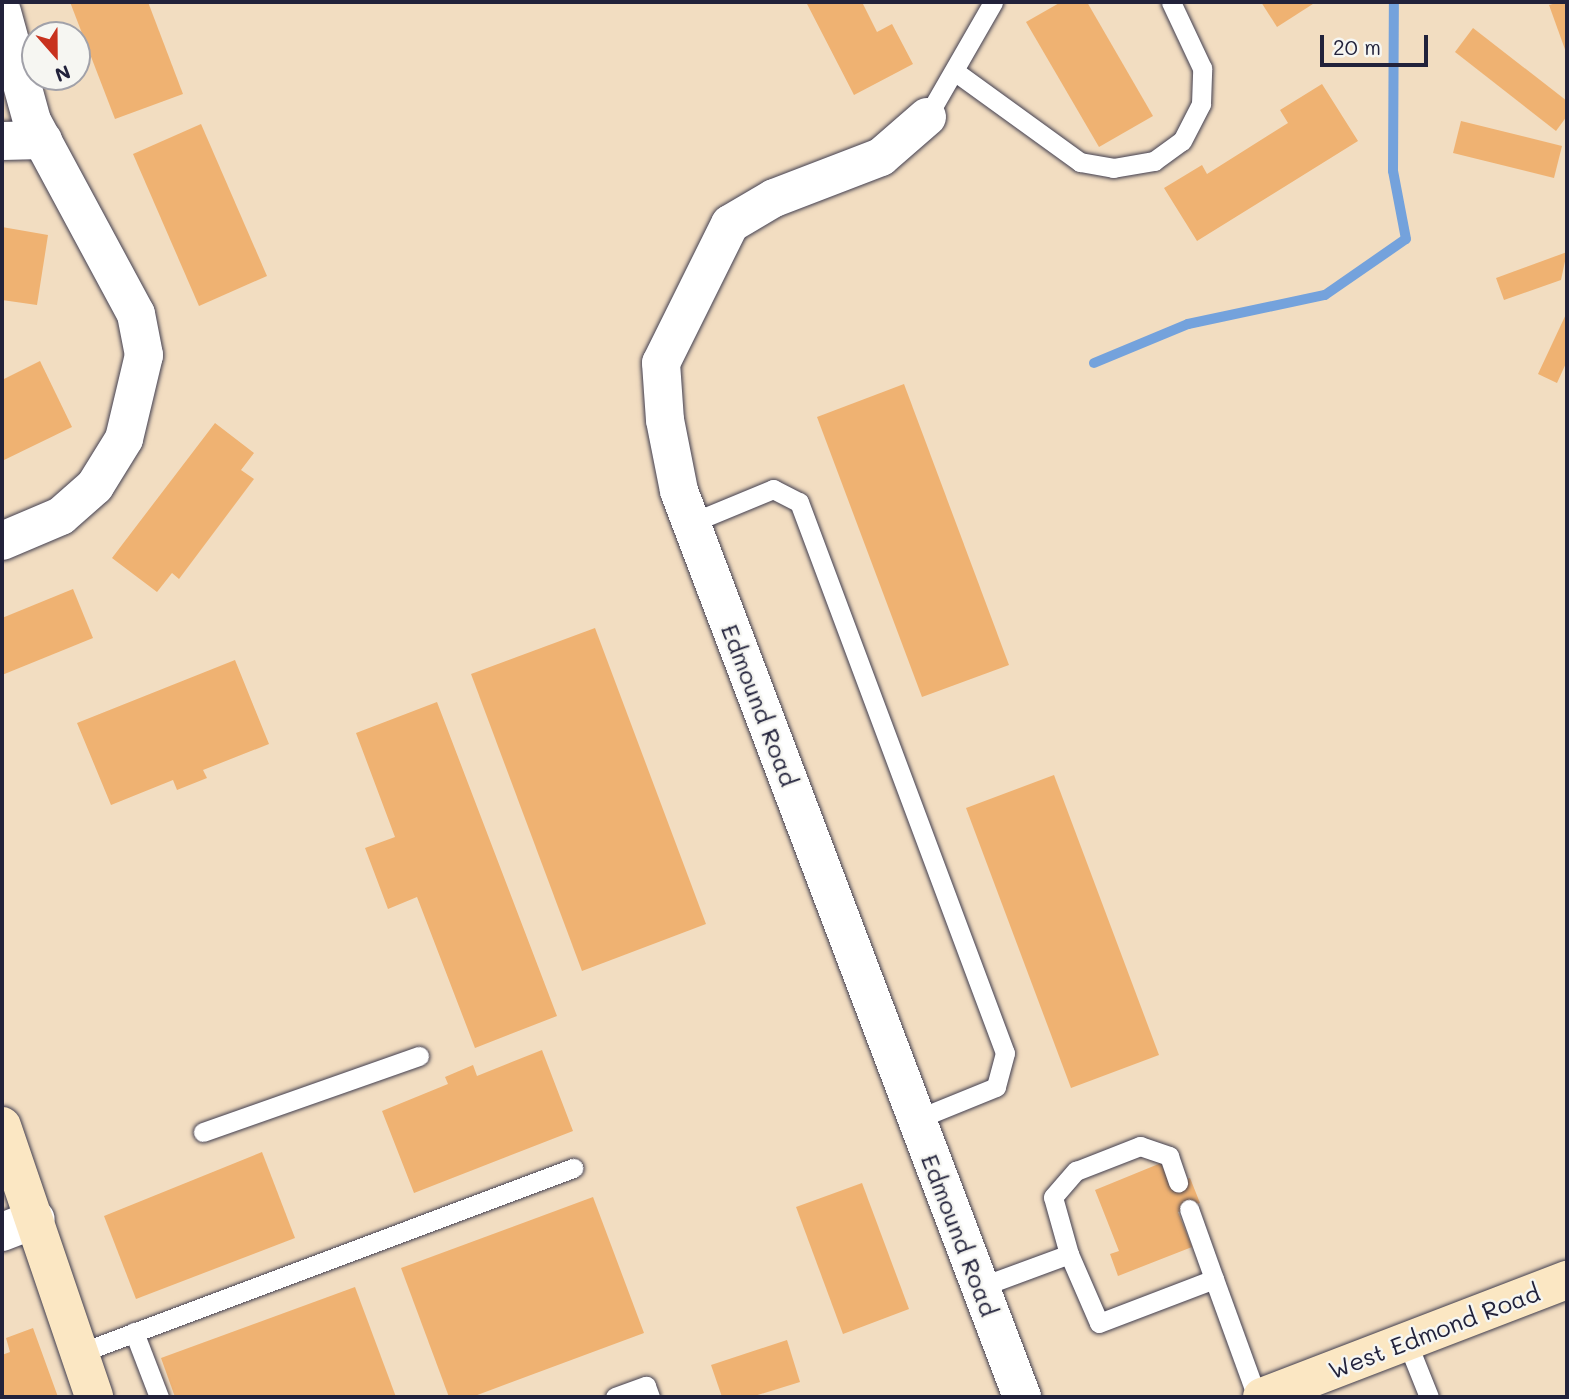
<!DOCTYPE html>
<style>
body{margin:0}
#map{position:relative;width:1569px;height:1399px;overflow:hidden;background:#f2ddc1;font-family:Mali,sans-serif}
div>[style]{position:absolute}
.stream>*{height:10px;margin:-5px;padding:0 5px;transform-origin:5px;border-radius:5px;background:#74a2dc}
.building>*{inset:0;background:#efb272}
.roads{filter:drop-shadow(0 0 2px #413e4f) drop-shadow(0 0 2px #413e4f)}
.lane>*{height:19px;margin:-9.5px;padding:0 9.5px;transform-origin:9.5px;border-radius:9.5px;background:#fff}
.street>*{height:38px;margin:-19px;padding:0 19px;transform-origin:19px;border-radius:19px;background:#fff}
.secondary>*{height:38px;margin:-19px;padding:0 19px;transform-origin:19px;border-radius:19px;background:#fbe7c3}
span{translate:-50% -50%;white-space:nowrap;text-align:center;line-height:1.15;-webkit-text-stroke:5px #f6f6f2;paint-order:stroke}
.street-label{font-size:24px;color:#22223b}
.frame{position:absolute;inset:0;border:4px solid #22223b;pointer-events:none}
.north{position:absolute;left:21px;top:21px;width:70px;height:70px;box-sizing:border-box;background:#f6f6f2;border:2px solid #a1a1a9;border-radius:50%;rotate:159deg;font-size:19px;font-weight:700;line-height:28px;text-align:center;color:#22223b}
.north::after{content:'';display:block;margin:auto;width:24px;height:32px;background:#c8321e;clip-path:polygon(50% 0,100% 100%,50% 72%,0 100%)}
.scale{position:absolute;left:1320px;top:35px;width:108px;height:32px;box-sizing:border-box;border:4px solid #22223b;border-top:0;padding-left:9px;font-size:21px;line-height:24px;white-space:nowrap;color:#22223b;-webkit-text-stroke:5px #f6f6f2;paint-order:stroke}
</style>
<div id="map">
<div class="stream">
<i style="left:1094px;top:363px;width:102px;rotate:-22.5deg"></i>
<i style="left:1188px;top:324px;width:140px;rotate:-12deg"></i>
<i style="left:1325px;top:295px;width:98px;rotate:-34.7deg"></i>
<i style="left:1406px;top:239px;width:69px;rotate:-100.8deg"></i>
<i style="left:1393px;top:171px;width:169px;rotate:-89.7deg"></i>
</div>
<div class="building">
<i style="clip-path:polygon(70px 2px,148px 2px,183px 94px,115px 119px)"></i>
<i style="clip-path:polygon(806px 2px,862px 2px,877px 32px,892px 24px,913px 64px,854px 95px)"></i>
<i style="clip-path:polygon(1061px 2px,1087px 2px,1153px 116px,1099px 147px,1026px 22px)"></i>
<i style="clip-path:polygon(1261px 2px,1316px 2px,1277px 27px)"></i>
<i style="clip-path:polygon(1560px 2px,1567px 2px,1567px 55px,1549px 5px)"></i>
<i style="clip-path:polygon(1473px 28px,1567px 101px,1567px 116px,1556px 131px,1455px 52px)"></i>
<i style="clip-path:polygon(1322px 84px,1358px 141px,1197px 241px,1164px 188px,1202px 165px,1207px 174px,1288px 123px,1280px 110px)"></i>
<i style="clip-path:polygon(1461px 121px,1562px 146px,1554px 178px,1453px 153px)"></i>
<i style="clip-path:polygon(201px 124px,267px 276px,199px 306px,133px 154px)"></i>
<i style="clip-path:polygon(2px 227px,48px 235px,37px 305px,2px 300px)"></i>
<i style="clip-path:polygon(1567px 252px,1561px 280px,1504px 300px,1496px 278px)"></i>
<i style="clip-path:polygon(1567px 312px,1567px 361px,1557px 383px,1538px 374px)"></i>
<i style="clip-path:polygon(40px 361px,72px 427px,2px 461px,2px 380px)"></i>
<i style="clip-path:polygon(904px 384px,1009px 665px,922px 697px,817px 417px)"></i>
<i style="clip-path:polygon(215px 423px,254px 453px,241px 470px,254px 479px,179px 579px,172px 573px,157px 592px,112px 558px)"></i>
<i style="clip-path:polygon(73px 589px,93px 638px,2px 675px,2px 618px)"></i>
<i style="clip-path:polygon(595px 628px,706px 924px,582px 971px,471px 674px)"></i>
<i style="clip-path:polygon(235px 660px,269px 744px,203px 770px,207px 778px,177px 790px,173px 780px,111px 805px,77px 723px)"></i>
<i style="clip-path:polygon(437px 702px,557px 1016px,475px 1048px,417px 897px,388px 909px,365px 848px,395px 837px,356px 733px)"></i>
<i style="clip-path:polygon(1054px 775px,1159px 1055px,1071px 1088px,966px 808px)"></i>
<i style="clip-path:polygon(542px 1050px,573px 1131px,414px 1193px,382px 1111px,448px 1084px,445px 1077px,473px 1065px,477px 1076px)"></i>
<i style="clip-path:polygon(262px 1152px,295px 1238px,136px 1299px,104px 1216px)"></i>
<i style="clip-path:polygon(1161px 1163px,1170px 1186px,1190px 1178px,1200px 1203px,1178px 1212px,1192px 1247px,1118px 1276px,1110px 1254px,1119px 1251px,1095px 1190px)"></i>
<i style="clip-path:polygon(862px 1183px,909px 1309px,843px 1334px,796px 1207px)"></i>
<i style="clip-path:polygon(593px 1197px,644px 1333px,472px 1397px,449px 1397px,401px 1268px)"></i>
<i style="clip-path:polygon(355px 1287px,396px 1397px,175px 1397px,161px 1358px)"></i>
<i style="clip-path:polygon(33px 1328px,58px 1397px,2px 1397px,2px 1355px,10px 1352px,6px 1338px)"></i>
<i style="clip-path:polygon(787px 1340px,800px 1382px,751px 1397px,722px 1397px,711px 1365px)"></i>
</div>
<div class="roads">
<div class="lane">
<i style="left:957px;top:73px;width:152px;rotate:35.9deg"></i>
<i style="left:1080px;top:162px;width:34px;rotate:10deg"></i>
<i style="left:1113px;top:168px;width:42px;rotate:-9.7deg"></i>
<i style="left:1154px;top:161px;width:34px;rotate:-36deg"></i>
<i style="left:1182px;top:141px;width:42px;rotate:-62.8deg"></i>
<i style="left:1201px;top:104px;width:36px;rotate:-88deg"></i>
<i style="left:1202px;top:68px;width:73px;rotate:-115.2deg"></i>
<i style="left:927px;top:117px;width:133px;rotate:-60.1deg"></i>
<i style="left:691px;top:523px;width:89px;rotate:-22.5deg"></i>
<i style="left:773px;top:489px;width:29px;rotate:27deg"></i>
<i style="left:799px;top:502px;width:588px;rotate:69.5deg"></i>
<i style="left:1005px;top:1053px;width:35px;rotate:105deg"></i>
<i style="left:996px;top:1087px;width:85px;rotate:157.9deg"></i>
<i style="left:203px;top:1132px;width:229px;rotate:-19.4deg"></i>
<i style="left:1189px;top:1209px;width:74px;rotate:70.3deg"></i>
<i style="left:1069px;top:1254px;width:59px;rotate:-105.7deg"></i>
<i style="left:1053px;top:1197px;width:35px;rotate:-49deg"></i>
<i style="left:1076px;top:1171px;width:69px;rotate:-21.3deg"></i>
<i style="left:1140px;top:1146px;width:31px;rotate:19deg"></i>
<i style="left:1169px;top:1156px;width:28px;rotate:71deg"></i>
<i style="left:980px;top:1287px;width:95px;rotate:-20.3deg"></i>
<i style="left:1069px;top:1254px;width:75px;rotate:66.5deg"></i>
<i style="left:1099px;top:1323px;width:123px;rotate:-20.9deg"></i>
<i style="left:1214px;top:1279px;width:126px;rotate:70deg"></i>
<i style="left:134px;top:1332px;width:70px;rotate:69deg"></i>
<i style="left:1407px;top:1342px;width:59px;rotate:68.2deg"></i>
<i style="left:80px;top:1353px;width:527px;rotate:-20.57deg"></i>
<i style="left:615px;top:1397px;width:33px;rotate:-20deg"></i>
<i style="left:646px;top:1386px;width:12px;rotate:70deg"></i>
</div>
<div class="street">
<i style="left:2px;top:12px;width:113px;rotate:74.6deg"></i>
<i style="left:32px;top:121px;width:219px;rotate:61.7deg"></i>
<i style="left:136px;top:314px;width:42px;rotate:79deg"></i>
<i style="left:144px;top:355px;width:86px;rotate:103.4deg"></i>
<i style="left:124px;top:439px;width:55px;rotate:121.7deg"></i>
<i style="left:95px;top:486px;width:45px;rotate:138.6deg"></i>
<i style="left:61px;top:516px;width:64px;rotate:157deg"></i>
<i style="left:927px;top:117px;width:61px;rotate:139deg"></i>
<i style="left:881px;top:157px;width:115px;rotate:159deg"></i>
<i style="left:774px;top:198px;width:51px;rotate:149.4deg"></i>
<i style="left:730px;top:224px;width:155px;rotate:116.4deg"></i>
<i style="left:661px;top:363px;width:57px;rotate:86deg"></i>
<i style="left:665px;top:420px;width:72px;rotate:78.8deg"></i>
<i style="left:679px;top:491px;width:969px;rotate:69.26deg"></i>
<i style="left:2px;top:141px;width:41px;rotate:-1.4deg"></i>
<i style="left:2px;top:1232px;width:36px;rotate:-21deg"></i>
</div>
<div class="secondary">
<i style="left:2px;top:1126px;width:286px;rotate:71.2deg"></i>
<i style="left:1262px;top:1397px;width:327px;rotate:-21deg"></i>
</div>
</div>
<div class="street-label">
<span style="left:760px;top:705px;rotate:69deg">Edmound Road</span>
<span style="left:960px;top:1235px;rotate:69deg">Edmound Road</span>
<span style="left:1434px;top:1331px;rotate:-21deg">West Edmond Road</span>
</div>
<div class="frame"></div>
<div class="north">N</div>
<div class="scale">20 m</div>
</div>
